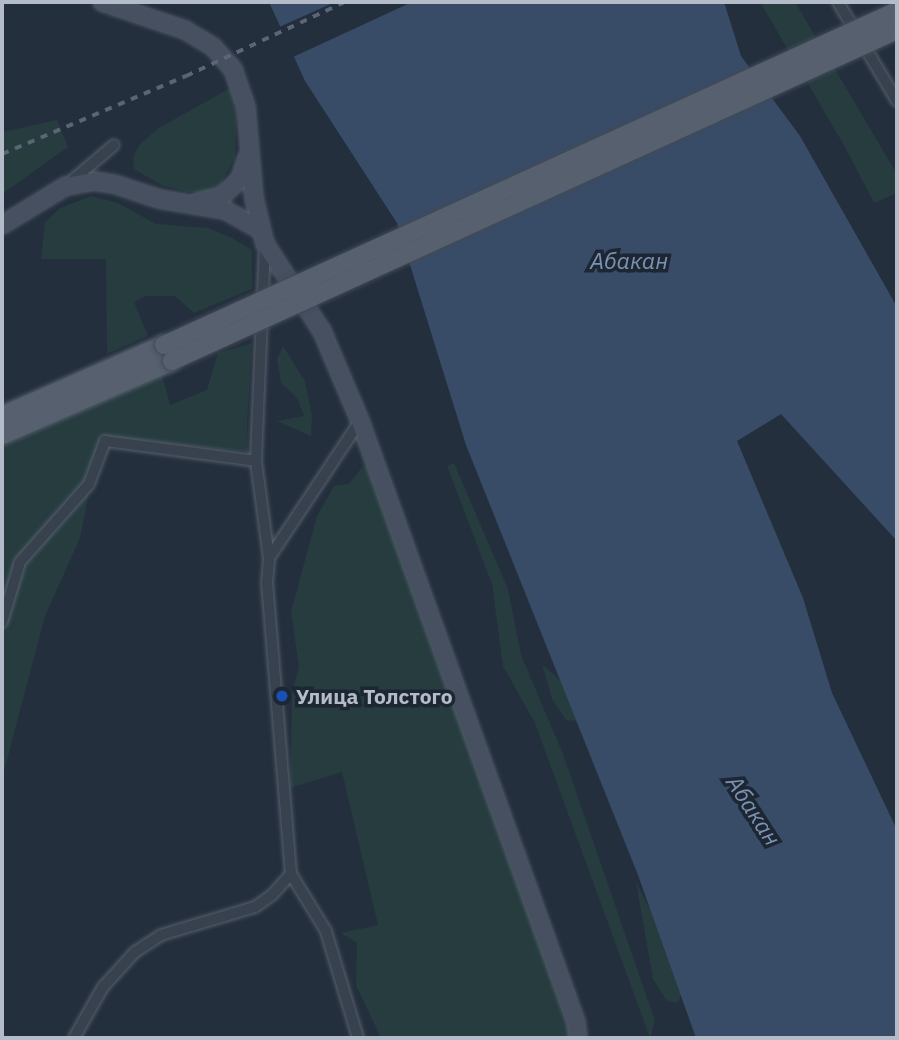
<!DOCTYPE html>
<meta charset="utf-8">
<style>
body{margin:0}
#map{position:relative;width:899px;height:1040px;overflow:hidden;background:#242f3e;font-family:"IBM Plex Sans",sans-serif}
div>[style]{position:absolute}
.green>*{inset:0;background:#263c3f}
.water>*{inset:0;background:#394c67}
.pier>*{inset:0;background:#242f3e}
.roads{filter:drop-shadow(0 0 2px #565f6c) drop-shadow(0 0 2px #565f6c)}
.street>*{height:10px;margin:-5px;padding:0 5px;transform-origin:5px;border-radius:5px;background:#38414e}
.secondary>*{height:16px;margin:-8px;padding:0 8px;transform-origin:8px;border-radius:8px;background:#465061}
.primary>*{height:18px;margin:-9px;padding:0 9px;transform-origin:9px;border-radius:9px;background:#56606e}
.rail>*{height:3.5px;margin-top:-1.75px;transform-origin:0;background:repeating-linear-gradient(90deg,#5a6575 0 7px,transparent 0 14px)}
.bridges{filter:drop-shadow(0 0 2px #414a57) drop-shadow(0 0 2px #414a57)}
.primary-bridge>*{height:18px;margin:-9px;padding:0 9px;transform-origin:9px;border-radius:9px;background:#56606e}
.dots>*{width:19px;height:19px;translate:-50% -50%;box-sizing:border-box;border:4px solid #1d2633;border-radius:50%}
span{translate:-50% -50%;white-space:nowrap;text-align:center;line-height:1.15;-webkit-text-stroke:7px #1d2633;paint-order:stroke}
.poi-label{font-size:21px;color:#b4bcc9;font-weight:700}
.left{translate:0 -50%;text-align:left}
.water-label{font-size:23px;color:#7c92b1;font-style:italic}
.frame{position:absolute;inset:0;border:4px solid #b4bcc9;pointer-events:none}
</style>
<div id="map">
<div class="green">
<i style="clip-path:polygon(760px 2px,795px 2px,897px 174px,897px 192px,893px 195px,874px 203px,845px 147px)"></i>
<i style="clip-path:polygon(232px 87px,237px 107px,235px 157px,220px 186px,206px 193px,187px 192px,161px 185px,134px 169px,133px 158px,139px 145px,159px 128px)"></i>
<i style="clip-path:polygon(57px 120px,68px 147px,2px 194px,2px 132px)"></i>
<i style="clip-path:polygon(91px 196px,118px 203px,156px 224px,208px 228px,232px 238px,252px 250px,252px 289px,194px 313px,175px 296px,146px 296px,134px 302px,148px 336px,107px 354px,106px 259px,41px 259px,45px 222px,60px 208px)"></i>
<i style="clip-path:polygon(252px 343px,247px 424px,248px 452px,100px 436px,80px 538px,45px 616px,2px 779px,2px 447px,162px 375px,170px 405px,207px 390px,218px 353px)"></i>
<i style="clip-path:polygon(283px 346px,305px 381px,312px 416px,311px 436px,277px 421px,304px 416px,297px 398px,281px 383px,277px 359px)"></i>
<i style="clip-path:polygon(454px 463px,508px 589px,521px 655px,563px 754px,655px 1021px,650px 1038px,535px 723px,503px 666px,492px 584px,447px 466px)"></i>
<i style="clip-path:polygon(363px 466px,388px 473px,450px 648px,578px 1038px,381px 1038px,356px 985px,357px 943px,341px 933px,378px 925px,342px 772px,290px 788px,292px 693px,299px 667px,291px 612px,317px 516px,334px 486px,349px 484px)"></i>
<i style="clip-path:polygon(542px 664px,574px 693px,584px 721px,566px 720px,552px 699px)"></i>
<i style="clip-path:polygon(636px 882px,674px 956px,682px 992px,678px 1003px,667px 1001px,653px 979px)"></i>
</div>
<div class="water">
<i style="clip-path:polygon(269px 2px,724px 2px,741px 56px,800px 136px,897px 307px,897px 541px,781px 414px,737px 441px,803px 598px,832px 693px,897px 830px,897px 1038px,696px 1038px,638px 875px,466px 445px,397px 223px,305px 81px)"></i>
</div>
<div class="pier">
<i style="clip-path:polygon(335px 2px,412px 2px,291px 58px,277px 28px)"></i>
</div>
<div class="roads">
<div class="street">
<i style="left:838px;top:2px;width:115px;rotate:59.2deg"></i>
<i style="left:68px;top:184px;width:60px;rotate:-40.3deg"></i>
<i style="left:265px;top:244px;width:217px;rotate:92.4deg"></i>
<i style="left:256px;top:461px;width:98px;rotate:82.4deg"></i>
<i style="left:2px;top:622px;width:63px;rotate:-73.3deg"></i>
<i style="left:20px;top:562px;width:104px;rotate:-48.5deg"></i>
<i style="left:89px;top:484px;width:46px;rotate:-69.6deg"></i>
<i style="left:105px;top:441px;width:152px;rotate:7.5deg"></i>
<i style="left:74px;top:1038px;width:59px;rotate:-60.4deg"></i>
<i style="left:103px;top:987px;width:47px;rotate:-47.6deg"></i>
<i style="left:135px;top:952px;width:31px;rotate:-33deg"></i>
<i style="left:161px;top:935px;width:98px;rotate:-16.6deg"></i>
<i style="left:255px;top:907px;width:21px;rotate:-35deg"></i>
<i style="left:272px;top:895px;width:28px;rotate:-48deg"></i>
<i style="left:358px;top:1038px;width:112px;rotate:-106.7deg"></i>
<i style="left:326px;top:931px;width:67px;rotate:-121.6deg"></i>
<i style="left:291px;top:874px;width:292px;rotate:-94.7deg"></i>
<i style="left:267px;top:583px;width:25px;rotate:-85deg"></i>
<i style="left:269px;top:558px;width:164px;rotate:-56.4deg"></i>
</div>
<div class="secondary">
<i style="left:102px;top:2px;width:88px;rotate:18.6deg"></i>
<i style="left:185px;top:30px;width:33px;rotate:31deg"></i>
<i style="left:213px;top:47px;width:30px;rotate:48deg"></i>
<i style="left:233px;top:69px;width:40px;rotate:71.1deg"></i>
<i style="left:246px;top:107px;width:91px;rotate:85deg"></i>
<i style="left:254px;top:198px;width:47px;rotate:76.6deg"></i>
<i style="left:265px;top:244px;width:104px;rotate:56.8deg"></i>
<i style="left:322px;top:331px;width:98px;rotate:67.1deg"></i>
<i style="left:360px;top:421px;width:639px;rotate:70.23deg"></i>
<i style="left:576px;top:1022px;width:16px;rotate:83deg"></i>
<i style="left:197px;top:202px;width:26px;rotate:-13deg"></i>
<i style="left:222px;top:196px;width:25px;rotate:-43deg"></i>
<i style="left:240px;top:179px;width:22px;rotate:-72deg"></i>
<i style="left:2px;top:225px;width:75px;rotate:-31.4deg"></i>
<i style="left:66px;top:186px;width:28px;rotate:-10deg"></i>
<i style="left:94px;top:181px;width:20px;rotate:9deg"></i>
<i style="left:114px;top:184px;width:47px;rotate:18.4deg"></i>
<i style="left:159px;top:199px;width:67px;rotate:9.5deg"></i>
<i style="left:225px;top:210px;width:41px;rotate:29.1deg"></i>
</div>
<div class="primary">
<i style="left:2px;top:416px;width:177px;rotate:-23.7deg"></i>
<i style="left:2px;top:435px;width:185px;rotate:-23.5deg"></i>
</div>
</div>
<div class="rail">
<i style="left:2px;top:154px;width:200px;rotate:-23deg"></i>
<i style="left:186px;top:76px;width:175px;rotate:-25deg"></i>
</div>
<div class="bridges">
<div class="primary-bridge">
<i style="left:164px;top:345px;width:806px;rotate:-24.5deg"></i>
<i style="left:172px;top:361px;width:797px;rotate:-24.54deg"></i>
</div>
</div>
<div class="dots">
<i style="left:282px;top:696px;background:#1a4fb4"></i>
</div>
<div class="poi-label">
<span class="left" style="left:296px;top:696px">Улица Толстого</span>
</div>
<div class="water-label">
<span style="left:629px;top:260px">Абакан</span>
<span style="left:754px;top:810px;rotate:57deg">Абакан</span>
</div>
<div class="frame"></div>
</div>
